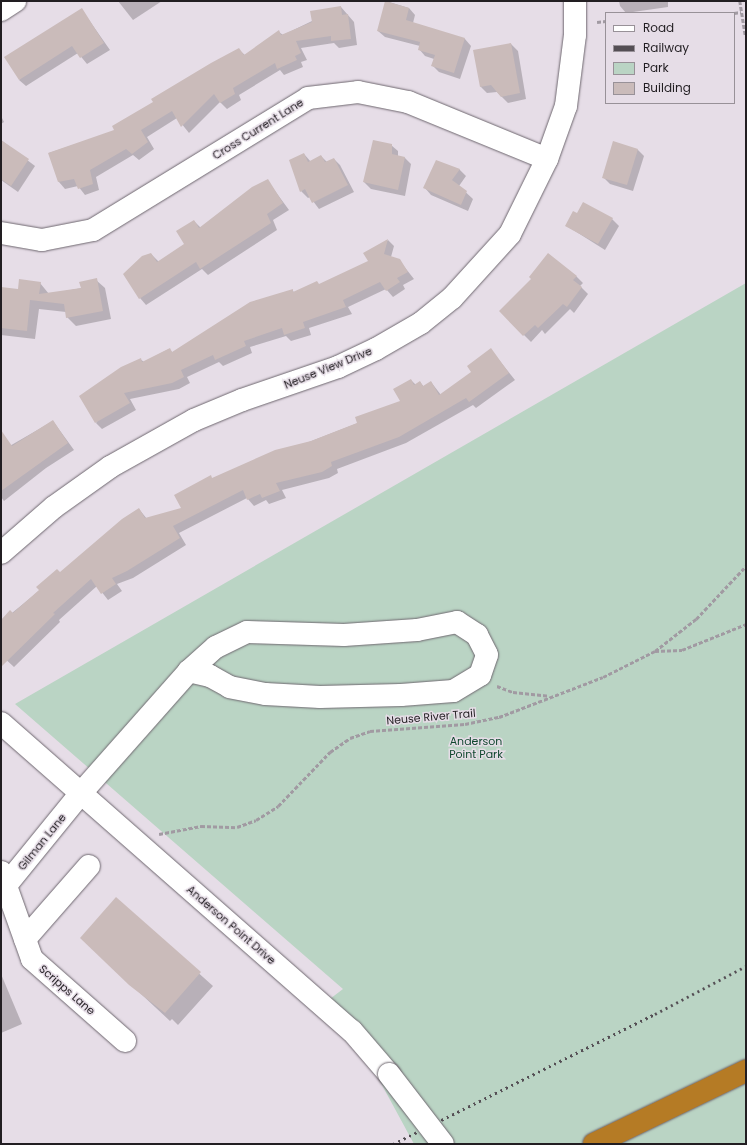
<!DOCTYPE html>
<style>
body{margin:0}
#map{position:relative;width:747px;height:1145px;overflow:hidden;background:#e6dde7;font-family:Poppins,sans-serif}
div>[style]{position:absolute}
.green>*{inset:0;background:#bad4c4}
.shadow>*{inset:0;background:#0003}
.building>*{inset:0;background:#cabbba}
.path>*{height:2.5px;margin-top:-1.25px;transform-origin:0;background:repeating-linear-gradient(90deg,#a19aa2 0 4px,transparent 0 6px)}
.roads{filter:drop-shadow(0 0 1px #6e676f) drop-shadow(0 0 1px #6e676f)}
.minor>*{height:22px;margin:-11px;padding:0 11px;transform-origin:11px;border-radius:11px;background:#fff}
.highway>*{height:22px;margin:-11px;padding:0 11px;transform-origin:11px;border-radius:11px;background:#b57b25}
.rail>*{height:3px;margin-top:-1.5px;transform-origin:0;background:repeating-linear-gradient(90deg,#544e54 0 2px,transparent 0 6px)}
.bridges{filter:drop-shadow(0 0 1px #6e676f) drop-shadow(0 0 1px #6e676f)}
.minor-bridge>*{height:22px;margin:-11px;padding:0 11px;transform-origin:11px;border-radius:11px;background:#fff}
span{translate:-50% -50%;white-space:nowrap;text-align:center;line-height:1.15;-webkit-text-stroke:3px #e6dde7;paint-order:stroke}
.street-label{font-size:11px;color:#221e22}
.park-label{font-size:11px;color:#0f472e}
.frame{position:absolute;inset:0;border:2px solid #221e22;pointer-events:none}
.legend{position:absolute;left:605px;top:12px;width:130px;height:92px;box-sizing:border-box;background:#e6dde7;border:1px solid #989198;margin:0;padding:5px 7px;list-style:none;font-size:12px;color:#221e22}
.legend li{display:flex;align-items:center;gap:8px;height:20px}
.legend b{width:20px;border:1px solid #989198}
</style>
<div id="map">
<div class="green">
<i style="clip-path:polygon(746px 283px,746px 1144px,414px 1144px,376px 1074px,318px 1008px,343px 989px,15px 704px)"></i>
</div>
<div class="shadow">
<i style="clip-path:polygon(118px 1px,162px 1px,133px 20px)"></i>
<i style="clip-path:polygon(386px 1px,409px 8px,415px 15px,413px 23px,465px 39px,471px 46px,460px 79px,439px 72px,432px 65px,434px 59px,425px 56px,419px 49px,420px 46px,385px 37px,378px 31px)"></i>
<i style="clip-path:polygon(619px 1px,668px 1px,668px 7px,626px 13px,620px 6px)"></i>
<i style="clip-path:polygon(341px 7px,354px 22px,357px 45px,339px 48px,334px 43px,301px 48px,307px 60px,301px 62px,303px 67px,284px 75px,280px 70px,239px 95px,241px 100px,227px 109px,220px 102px,189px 133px,177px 118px,147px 137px,154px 149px,139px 160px,133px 155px,96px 177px,99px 190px,85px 195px,78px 186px,65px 189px,59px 182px,49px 153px,115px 131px,239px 50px,245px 55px,279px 32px,283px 35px)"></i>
<i style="clip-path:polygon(82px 10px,110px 50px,87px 64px,78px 53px,26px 86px,19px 80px)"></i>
<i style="clip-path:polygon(511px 44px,518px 51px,526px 99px,508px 103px,497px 92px,487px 93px,481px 87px,474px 51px)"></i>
<i style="clip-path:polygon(1px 116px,4px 122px,1px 124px)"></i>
<i style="clip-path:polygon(1px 140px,35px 166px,18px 192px,1px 180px)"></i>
<i style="clip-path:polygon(614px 142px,638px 150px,644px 156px,633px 191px,610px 184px,603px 177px)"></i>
<i style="clip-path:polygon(391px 145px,398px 151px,398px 156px,405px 158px,411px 164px,405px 196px,371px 189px,364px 182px)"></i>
<i style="clip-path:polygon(304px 154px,311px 162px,321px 156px,327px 162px,334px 159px,340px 165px,354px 192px,319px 209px,310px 197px,308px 198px,301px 191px,291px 161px)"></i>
<i style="clip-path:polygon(459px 169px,466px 176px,459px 186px,473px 199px,468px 211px,431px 195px,425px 188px)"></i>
<i style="clip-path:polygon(267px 180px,289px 210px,273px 220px,277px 230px,208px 275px,202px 269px,146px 305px,140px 298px,151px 254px,159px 262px,186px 244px,194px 221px,201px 228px)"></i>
<i style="clip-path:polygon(612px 219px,619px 226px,605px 250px,567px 226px)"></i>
<i style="clip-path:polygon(388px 240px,394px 246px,391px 257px,399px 260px,414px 279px,403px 285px,405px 289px,393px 297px,386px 289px,348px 307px,352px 314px,309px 328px,311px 335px,291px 341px,286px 336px,250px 347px,252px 353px,223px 366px,219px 362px,187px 377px,190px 383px,179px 389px,130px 399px,136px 410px,102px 429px,96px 423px,140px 359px,144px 362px,169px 349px,173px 353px,292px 290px,295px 293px,320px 285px,369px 262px)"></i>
<i style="clip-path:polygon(576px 276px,583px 283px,580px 286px,588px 294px,574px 313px,570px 309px,545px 334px,542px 330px,531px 342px,500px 311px,532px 279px)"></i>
<i style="clip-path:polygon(96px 280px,105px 288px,111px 319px,76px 326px,67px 317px,66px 312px,39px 309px,35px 339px,1px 335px,1px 288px,19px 290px,40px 283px,49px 294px,82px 288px)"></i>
<i style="clip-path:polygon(491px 350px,515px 380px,476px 408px,473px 405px,406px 443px,337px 469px,338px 473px,329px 478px,282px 490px,286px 498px,269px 504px,266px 500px,254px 506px,247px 498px,179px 533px,186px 545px,133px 578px,117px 584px,122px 591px,108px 600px,97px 586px,59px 620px,60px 622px,14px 667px,1px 655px,1px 622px,139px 509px,147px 519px,183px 509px,213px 479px,358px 423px,401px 402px,411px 380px,416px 385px,420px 382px,424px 387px,431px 382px,441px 395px,473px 372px)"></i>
<i style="clip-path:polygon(53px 421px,74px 450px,46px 468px,4px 501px,1px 497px,1px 451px)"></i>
<i style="clip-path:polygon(116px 899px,213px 986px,178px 1025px,172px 1019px,170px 1021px,81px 938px)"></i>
<i style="clip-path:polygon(1px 974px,22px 1024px,1px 1033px)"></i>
</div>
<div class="building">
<i style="clip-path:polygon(385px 1px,409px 8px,406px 20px,465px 38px,454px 73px,431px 66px,435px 55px,418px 50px,420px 42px,377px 31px)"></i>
<i style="clip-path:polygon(341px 6px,342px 15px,348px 14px,351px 39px,331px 41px,331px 36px,296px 41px,301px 53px,295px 56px,297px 60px,277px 69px,275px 63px,233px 88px,235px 94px,220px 103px,214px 94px,181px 127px,172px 111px,141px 130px,148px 142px,132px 154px,126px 149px,90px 170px,93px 184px,78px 189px,74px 179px,58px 182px,48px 153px,114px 130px,112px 126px,153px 102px,151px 99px,211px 63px,239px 48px,244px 55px,279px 30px,281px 35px,312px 22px,310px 11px)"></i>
<i style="clip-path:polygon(82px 8px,104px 43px,80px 58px,72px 46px,19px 80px,4px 57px)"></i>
<i style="clip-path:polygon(511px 43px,520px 93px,501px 97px,491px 85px,480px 87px,473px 50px)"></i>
<i style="clip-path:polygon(1px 140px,29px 159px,11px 186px,1px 179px)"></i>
<i style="clip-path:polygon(373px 140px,392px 144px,392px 154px,405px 157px,398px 190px,363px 182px)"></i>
<i style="clip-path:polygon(613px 141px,638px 149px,627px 185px,602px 178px)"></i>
<i style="clip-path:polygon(304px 153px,308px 162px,321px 155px,325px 162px,334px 158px,348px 185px,312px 203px,305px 189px,300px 192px,289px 160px)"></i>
<i style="clip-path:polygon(436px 160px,460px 169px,452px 180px,467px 191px,461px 205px,423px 188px)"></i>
<i style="clip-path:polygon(268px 179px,283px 203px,267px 214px,271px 223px,200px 269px,196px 262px,139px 299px,123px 274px,142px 256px,151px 253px,157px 262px,184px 244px,176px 231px,194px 220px,199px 228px,252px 187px)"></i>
<i style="clip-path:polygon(583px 202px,613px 218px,598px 244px,565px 226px,573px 211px,577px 213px)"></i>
<i style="clip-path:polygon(388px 239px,384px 254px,400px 259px,408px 272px,397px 278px,400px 282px,386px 291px,380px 282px,343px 300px,346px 307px,303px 322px,305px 328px,284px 335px,282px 328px,244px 341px,246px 346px,215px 360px,213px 355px,181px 370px,184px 377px,172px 383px,124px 393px,130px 403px,95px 423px,79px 396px,121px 367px,141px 358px,142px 362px,170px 348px,172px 352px,250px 302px,293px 289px,293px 292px,317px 281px,319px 284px,368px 261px,363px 253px)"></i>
<i style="clip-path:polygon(548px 253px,577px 276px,573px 280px,582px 287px,567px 307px,563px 304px,538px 328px,535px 325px,523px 336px,499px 311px,531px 279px,529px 277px)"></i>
<i style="clip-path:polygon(97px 278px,103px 311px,66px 318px,64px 304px,30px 300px,27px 331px,1px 328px,1px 287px,18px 289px,19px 279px,41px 282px,39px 294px,81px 288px,79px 282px)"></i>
<i style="clip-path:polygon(491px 348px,509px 373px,469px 402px,466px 398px,399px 437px,331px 462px,332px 466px,322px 472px,276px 483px,280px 491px,262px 498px,260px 494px,247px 500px,243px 490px,173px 526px,180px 538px,127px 571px,112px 578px,116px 584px,101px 594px,91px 579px,53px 613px,55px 614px,1px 667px,1px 620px,10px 610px,13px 613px,39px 590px,36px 587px,57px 569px,60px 572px,122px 519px,139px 508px,145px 518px,181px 508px,174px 495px,211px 475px,212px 478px,275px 450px,311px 441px,357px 423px,355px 417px,400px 401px,393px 389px,411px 379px,414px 385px,420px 381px,423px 386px,431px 381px,439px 395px,471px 372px,467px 366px)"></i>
<i style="clip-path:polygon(53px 420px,68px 443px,1px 491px,1px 430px,12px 446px)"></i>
<i style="clip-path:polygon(116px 897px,201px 972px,165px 1013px,129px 985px,80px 938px)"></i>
</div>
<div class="path">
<i style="left:740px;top:1px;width:36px;rotate:81deg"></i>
<i style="left:734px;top:13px;width:7px;rotate:-8deg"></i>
<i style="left:597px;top:22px;width:9px;rotate:-6deg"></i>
<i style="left:655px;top:651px;width:27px;rotate:-2deg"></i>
<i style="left:682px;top:650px;width:69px;rotate:-22.1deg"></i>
<i style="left:497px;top:686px;width:17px;rotate:21deg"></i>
<i style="left:513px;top:692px;width:36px;rotate:6deg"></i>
<i style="left:159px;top:834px;width:43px;rotate:-10.8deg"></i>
<i style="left:201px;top:826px;width:36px;rotate:2deg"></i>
<i style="left:237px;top:827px;width:20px;rotate:-20deg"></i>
<i style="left:256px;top:820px;width:26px;rotate:-32deg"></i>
<i style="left:278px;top:806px;width:75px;rotate:-46.1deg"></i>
<i style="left:330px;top:752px;width:24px;rotate:-35deg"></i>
<i style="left:350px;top:738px;width:21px;rotate:-19deg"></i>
<i style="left:370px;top:731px;width:95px;rotate:-4.2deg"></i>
<i style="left:465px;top:724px;width:35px;rotate:-12deg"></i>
<i style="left:499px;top:717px;width:111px;rotate:-21deg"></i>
<i style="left:603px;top:677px;width:58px;rotate:-26.6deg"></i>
<i style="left:655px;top:651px;width:52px;rotate:-38deg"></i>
<i style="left:696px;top:619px;width:73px;rotate:-46.7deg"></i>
</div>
<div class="roads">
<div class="minor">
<i style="left:1px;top:10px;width:17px;rotate:-33deg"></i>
<i style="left:1px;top:233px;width:42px;rotate:9.7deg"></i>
<i style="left:42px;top:240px;width:52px;rotate:-11.1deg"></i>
<i style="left:93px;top:230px;width:252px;rotate:-31.5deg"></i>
<i style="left:308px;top:98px;width:50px;rotate:-6.8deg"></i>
<i style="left:358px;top:92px;width:51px;rotate:11.3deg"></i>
<i style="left:408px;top:102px;width:150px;rotate:22.3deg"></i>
<i style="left:1px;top:553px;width:70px;rotate:-41deg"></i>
<i style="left:54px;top:507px;width:69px;rotate:-35.5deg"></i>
<i style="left:110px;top:467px;width:96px;rotate:-29.2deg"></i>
<i style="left:194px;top:420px;width:52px;rotate:-22.6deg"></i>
<i style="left:242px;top:400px;width:102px;rotate:-19deg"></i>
<i style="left:338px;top:367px;width:42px;rotate:-25.3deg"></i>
<i style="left:376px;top:349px;width:52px;rotate:-30deg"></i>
<i style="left:421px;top:323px;width:40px;rotate:-39deg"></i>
<i style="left:452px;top:298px;width:86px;rotate:-47.8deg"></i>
<i style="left:510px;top:234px;width:84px;rotate:-63.7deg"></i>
<i style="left:547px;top:159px;width:56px;rotate:-70.3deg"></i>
<i style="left:566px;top:106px;width:72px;rotate:-82.8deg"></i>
<i style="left:575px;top:35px;width:34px;rotate:-90deg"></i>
<i style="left:1px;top:723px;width:467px;rotate:41.3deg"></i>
<i style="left:352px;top:1031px;width:57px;rotate:49.3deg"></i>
<i style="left:1px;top:872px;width:92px;rotate:70.4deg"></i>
<i style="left:32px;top:959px;width:124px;rotate:41.4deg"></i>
<i style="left:1px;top:887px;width:7px;rotate:-27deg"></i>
<i style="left:7px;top:884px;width:117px;rotate:-50.9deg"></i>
<i style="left:81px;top:793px;width:163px;rotate:-48.5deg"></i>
<i style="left:189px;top:671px;width:36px;rotate:-42deg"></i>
<i style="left:216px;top:647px;width:34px;rotate:-26deg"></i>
<i style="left:247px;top:632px;width:97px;rotate:1.8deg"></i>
<i style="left:344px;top:635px;width:73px;rotate:-3.9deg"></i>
<i style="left:417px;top:630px;width:41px;rotate:-11.3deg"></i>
<i style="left:457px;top:622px;width:24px;rotate:33deg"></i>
<i style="left:477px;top:635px;width:22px;rotate:63deg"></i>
<i style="left:487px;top:655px;width:21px;rotate:109deg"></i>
<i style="left:480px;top:675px;width:31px;rotate:149deg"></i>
<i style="left:453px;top:691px;width:52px;rotate:175.6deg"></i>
<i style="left:401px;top:695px;width:81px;rotate:178.6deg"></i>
<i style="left:320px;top:697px;width:55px;rotate:-176.9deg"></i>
<i style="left:265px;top:694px;width:36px;rotate:-169deg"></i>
<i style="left:230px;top:687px;width:23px;rotate:-151deg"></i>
<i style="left:210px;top:676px;width:22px;rotate:-167deg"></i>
<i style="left:25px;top:939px;width:97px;rotate:-48.8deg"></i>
</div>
<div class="highway">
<i style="left:594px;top:1144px;width:169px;rotate:-25.7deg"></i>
</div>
</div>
<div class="rail">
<i style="left:393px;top:1144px;width:292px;rotate:-26.4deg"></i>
<i style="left:655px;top:1014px;width:103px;rotate:-27.8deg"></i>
</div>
<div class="bridges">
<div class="minor-bridge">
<i style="left:389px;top:1074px;width:88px;rotate:52.4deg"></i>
</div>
</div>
<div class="street-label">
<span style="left:258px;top:129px;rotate:-32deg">Cross Current Lane</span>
<span style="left:328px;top:368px;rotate:-22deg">Neuse View Drive</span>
<span style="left:431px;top:717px;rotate:-5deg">Neuse River Trail</span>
<span style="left:42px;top:842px;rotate:-51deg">Gilman Lane</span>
<span style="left:231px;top:925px;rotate:41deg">Anderson Point Drive</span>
<span style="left:67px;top:990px;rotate:41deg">Scripps Lane</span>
</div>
<div class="park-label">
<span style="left:476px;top:748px">Anderson<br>Point Park</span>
</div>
<div class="frame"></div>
<ul class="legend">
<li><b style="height:5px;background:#fff"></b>Road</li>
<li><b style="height:5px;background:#544e54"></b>Railway</li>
<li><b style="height:11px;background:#bad4c4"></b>Park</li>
<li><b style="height:11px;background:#cabbba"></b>Building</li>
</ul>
</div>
